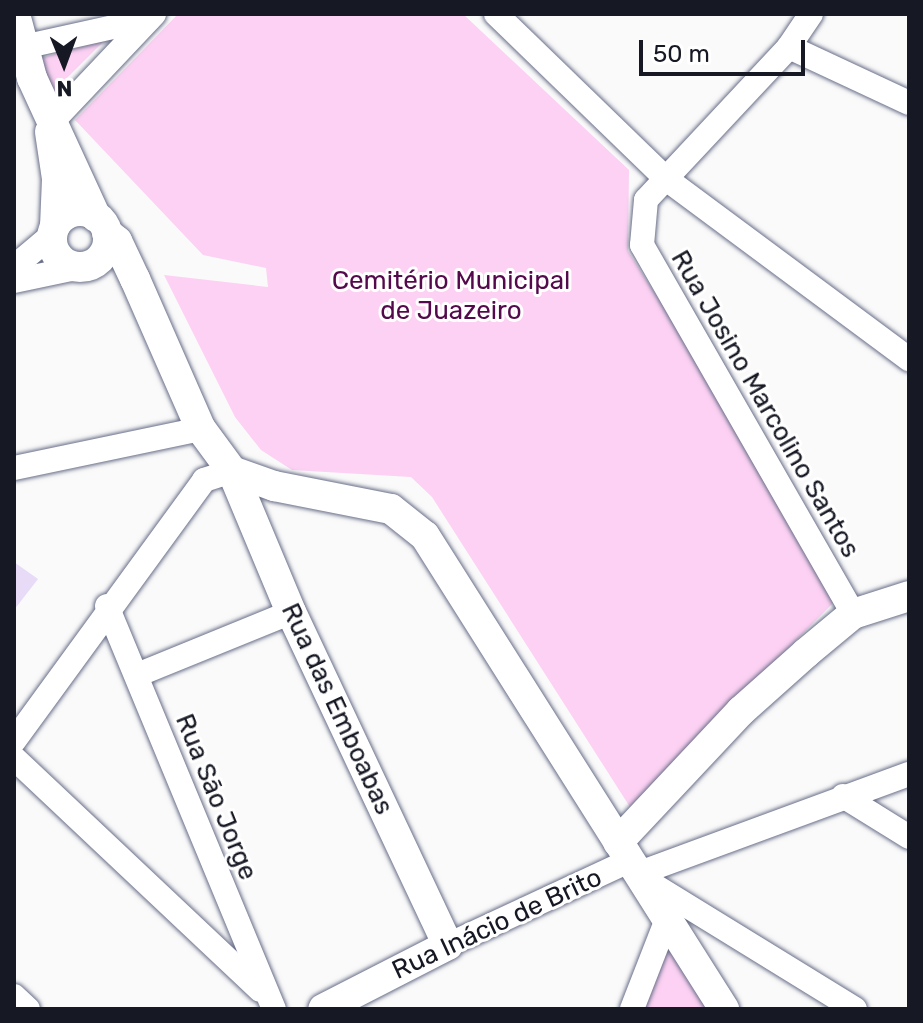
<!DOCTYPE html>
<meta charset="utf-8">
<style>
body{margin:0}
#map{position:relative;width:923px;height:1023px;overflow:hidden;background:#fafafa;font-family:Rubik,sans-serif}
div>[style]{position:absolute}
.green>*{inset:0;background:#fcd1f3}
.building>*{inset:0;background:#e7dbf7}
.roads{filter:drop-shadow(0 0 2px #686e88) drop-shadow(0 0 2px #686e88)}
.minor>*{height:24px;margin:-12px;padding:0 12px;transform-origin:12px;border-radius:12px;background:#fff}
.tertiary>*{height:30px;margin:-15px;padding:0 15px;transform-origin:15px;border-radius:15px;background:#fff}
.tertiary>.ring{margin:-15px;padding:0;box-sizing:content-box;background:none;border:30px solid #fff;border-radius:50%}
span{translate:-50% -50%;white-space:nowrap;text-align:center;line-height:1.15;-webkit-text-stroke:6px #fff;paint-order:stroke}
.park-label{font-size:26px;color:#54094c}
.street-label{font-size:26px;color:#161823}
.frame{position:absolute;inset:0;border:16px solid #161823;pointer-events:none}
.north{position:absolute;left:24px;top:24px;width:80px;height:80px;-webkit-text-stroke:6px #fff;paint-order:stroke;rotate:179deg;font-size:22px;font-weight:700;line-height:32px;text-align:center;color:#161823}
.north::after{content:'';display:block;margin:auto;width:28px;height:36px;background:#161823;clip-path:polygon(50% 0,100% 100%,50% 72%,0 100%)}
.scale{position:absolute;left:639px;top:40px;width:166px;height:36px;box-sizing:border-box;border:4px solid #161823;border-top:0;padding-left:10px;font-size:24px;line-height:28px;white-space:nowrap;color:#161823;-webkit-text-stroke:6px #fff;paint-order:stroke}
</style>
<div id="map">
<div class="green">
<i style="clip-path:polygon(178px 14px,463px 14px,629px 170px,628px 251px,845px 591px,630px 807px,432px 497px,411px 477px,292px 470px,261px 450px,235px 417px,164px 275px,268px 287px,266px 268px,203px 255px,75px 120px)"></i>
<i style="clip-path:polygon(105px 40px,51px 94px,34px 60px)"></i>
<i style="clip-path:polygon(667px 919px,724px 1009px,632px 1009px)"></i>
</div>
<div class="building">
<i style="clip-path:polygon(14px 562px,38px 579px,14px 610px)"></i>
</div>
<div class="roads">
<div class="minor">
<i style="left:496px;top:14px;width:235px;rotate:44.1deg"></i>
<i style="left:665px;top:178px;width:304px;rotate:36.6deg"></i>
<i style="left:811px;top:14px;width:40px;rotate:124deg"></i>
<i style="left:789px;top:47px;width:209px;rotate:133.1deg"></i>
<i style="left:646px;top:200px;width:45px;rotate:95.1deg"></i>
<i style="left:642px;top:245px;width:425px;rotate:60.2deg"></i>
<i style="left:789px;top:47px;width:132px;rotate:25deg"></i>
<i style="left:14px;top:49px;width:138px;rotate:-12.5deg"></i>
<i style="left:51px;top:123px;width:150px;rotate:-46.6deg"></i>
<i style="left:14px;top:267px;width:50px;rotate:-40.1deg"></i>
<i style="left:14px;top:281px;width:68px;rotate:-11.8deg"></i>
<i style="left:14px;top:468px;width:191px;rotate:-11.8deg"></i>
<i style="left:107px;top:606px;width:436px;rotate:67.5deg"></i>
<i style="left:137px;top:675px;width:166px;rotate:-22.2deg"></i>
<i style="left:14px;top:741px;width:323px;rotate:-53.9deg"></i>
<i style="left:204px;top:480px;width:29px;rotate:-18deg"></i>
<i style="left:14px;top:758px;width:338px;rotate:43.3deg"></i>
<i style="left:843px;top:796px;width:78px;rotate:31.8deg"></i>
<i style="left:637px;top:874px;width:290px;rotate:-20.2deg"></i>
<i style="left:642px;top:878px;width:250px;rotate:31.6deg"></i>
<i style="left:448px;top:945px;width:200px;rotate:-24.9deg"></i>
<i style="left:14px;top:996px;width:19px;rotate:43deg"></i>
<i style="left:632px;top:1009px;width:97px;rotate:-68.7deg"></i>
</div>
<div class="tertiary">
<i style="left:15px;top:14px;width:66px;rotate:75.1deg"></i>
<i style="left:32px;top:78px;width:153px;rotate:65.3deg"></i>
<i style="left:50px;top:132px;width:48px;rotate:81.5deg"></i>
<i style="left:57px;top:179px;width:47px;rotate:92.4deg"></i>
<i class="ring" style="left:52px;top:211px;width:26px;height:26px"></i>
<i style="left:107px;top:233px;width:13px;rotate:39deg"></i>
<i style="left:117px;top:241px;width:42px;rotate:64.7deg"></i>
<i style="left:135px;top:279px;width:164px;rotate:66.3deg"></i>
<i style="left:201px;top:429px;width:52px;rotate:53.6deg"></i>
<i style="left:232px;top:471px;width:45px;rotate:19.7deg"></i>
<i style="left:274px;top:486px;width:119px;rotate:11.1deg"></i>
<i style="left:391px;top:509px;width:43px;rotate:38.5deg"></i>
<i style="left:425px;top:536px;width:560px;rotate:57.7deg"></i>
<i style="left:232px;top:471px;width:153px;rotate:67.3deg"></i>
<i style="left:291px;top:612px;width:368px;rotate:64.8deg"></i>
<i style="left:448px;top:945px;width:140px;rotate:152.9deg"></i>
<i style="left:618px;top:842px;width:180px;rotate:-46.8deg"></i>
<i style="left:741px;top:711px;width:87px;rotate:-41.7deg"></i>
<i style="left:806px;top:653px;width:61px;rotate:-39.7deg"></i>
<i style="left:853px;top:614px;width:59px;rotate:-17.8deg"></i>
</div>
</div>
<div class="park-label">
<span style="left:451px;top:296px">Cemitério Municipal<br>de Juazeiro</span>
</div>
<div class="street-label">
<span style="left:765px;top:404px;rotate:60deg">Rua Josino Marcolino Santos</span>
<span style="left:337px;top:709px;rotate:65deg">Rua das Emboabas</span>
<span style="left:216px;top:797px;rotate:68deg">Rua São Jorge</span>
<span style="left:497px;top:924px;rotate:-25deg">Rua Inácio de Brito</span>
</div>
<div class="frame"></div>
<div class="north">N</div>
<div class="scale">50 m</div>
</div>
